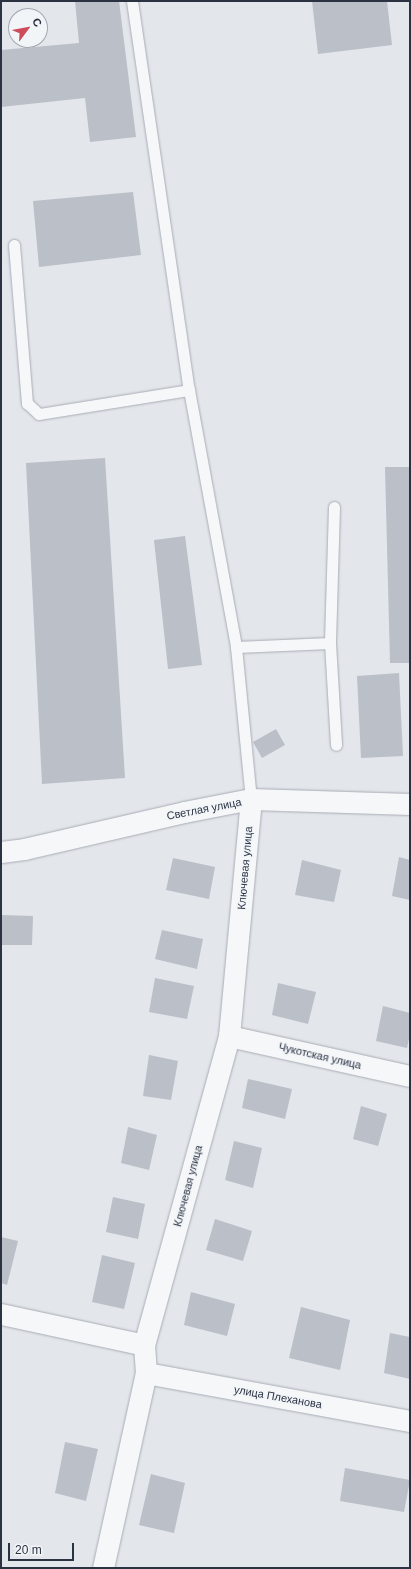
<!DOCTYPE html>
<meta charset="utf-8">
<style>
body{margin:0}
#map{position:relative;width:411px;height:1569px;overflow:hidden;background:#e3e6eb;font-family:Arial,sans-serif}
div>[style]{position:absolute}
.building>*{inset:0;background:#babfc8}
.roads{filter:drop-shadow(0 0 1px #a8adb5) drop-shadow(0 0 1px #a8adb5)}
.service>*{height:11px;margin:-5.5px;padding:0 5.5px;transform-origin:5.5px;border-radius:5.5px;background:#f6f7f9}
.minor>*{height:21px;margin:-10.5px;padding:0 10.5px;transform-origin:10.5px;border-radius:10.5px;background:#f6f7f9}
span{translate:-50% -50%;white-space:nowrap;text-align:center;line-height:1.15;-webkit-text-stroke:3px #f2f5f8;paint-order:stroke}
.street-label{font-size:11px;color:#2b3343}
.frame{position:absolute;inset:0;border:2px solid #2b3343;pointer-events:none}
.north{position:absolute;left:8px;top:8px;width:40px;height:40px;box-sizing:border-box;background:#f2f5f8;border:1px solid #a2a7b0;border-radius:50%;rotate:58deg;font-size:11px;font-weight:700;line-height:16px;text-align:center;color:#2b3343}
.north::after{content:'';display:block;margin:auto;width:14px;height:18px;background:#cd4b5b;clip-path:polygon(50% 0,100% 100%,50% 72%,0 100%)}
.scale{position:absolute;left:8px;top:1543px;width:66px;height:18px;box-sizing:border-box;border:2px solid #2b3343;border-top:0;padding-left:5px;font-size:12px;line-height:14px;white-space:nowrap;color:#2b3343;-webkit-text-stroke:3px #f2f5f8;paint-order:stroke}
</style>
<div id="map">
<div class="building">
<i style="clip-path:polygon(75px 1px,119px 1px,136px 137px,90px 142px,85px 98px,1px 107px,1px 50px,79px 43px)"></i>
<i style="clip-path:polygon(312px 1px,387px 1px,392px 45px,318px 54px)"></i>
<i style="clip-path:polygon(133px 192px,141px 255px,39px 267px,33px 201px)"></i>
<i style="clip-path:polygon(105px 458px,125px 778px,42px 784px,26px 463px)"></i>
<i style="clip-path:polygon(385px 467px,410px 467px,410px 663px,390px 663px)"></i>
<i style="clip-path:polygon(185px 536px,202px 665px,168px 669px,154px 540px)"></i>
<i style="clip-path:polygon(399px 673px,403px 756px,361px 758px,357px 676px)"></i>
<i style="clip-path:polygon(276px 729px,285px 745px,262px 758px,253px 742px)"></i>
<i style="clip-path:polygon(399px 857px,410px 860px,410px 900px,392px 896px)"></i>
<i style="clip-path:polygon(173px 858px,215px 867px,209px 899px,166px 890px)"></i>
<i style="clip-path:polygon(302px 860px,341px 870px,334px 902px,295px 895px)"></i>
<i style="clip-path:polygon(1px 915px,33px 916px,32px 945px,1px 945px)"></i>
<i style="clip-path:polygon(162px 930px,203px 939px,197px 969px,155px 959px)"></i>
<i style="clip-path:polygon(155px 978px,194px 986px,187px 1019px,149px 1012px)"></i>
<i style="clip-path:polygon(278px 983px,316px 992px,308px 1024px,272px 1015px)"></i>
<i style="clip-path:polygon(383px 1006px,410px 1013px,410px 1034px,407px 1048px,376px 1041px)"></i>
<i style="clip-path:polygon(149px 1055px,178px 1061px,171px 1100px,143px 1096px)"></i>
<i style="clip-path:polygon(248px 1079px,292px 1089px,285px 1119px,242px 1108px)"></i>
<i style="clip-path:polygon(361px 1106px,387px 1114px,378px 1146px,353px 1139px)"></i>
<i style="clip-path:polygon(128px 1127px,157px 1135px,149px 1170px,121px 1163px)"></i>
<i style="clip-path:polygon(234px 1141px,262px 1148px,253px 1188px,225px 1180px)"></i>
<i style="clip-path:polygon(113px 1197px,145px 1204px,138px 1239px,106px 1232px)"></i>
<i style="clip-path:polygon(215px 1219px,252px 1231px,243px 1261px,206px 1250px)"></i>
<i style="clip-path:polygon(1px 1237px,18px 1241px,7px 1285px,1px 1283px)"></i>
<i style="clip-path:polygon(102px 1255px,135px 1263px,124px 1309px,92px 1302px)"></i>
<i style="clip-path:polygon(191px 1292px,235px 1304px,227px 1336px,184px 1325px)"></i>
<i style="clip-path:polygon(301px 1307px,350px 1320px,340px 1370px,289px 1358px)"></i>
<i style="clip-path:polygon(390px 1333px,410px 1337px,410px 1379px,384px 1373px)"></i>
<i style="clip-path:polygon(65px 1442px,98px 1449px,86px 1501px,55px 1493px)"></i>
<i style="clip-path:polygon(345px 1468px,410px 1480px,404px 1512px,340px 1501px)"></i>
<i style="clip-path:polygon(151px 1474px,185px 1483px,174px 1533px,139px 1525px)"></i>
</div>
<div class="roads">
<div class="service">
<i style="left:132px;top:1px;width:393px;rotate:81.7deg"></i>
<i style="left:189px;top:390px;width:261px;rotate:79.6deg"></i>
<i style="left:236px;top:647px;width:153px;rotate:84.4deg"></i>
<i style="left:14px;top:245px;width:159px;rotate:85.3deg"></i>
<i style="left:27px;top:403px;width:16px;rotate:43deg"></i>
<i style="left:39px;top:414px;width:152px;rotate:-9.1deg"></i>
<i style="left:334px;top:507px;width:136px;rotate:91.7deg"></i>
<i style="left:330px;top:643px;width:102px;rotate:86.6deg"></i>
<i style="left:236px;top:647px;width:94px;rotate:-2.4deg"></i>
</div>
<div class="minor">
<i style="left:1px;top:852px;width:23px;rotate:-7deg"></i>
<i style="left:24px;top:849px;width:164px;rotate:-13deg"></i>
<i style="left:184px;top:812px;width:68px;rotate:-11deg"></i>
<i style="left:251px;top:799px;width:159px;rotate:1.8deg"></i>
<i style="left:229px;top:1036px;width:185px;rotate:12.5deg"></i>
<i style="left:1px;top:1314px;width:146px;rotate:12.2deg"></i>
<i style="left:146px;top:1373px;width:268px;rotate:10.3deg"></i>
<i style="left:103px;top:1568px;width:200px;rotate:-77.6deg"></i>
<i style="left:146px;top:1373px;width:28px;rotate:-94deg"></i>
<i style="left:144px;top:1345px;width:320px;rotate:-74.6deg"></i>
<i style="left:229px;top:1036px;width:238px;rotate:-84.7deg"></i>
</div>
</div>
<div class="street-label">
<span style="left:204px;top:809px;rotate:-11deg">Светлая улица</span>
<span style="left:245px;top:868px;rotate:-85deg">Ключевая улица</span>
<span style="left:320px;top:1056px;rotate:13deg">Чукотская улица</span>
<span style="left:188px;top:1186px;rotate:-75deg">Ключевая улица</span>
<span style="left:278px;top:1397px;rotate:10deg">улица Плеханова</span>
</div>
<div class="frame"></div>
<div class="north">С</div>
<div class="scale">20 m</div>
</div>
